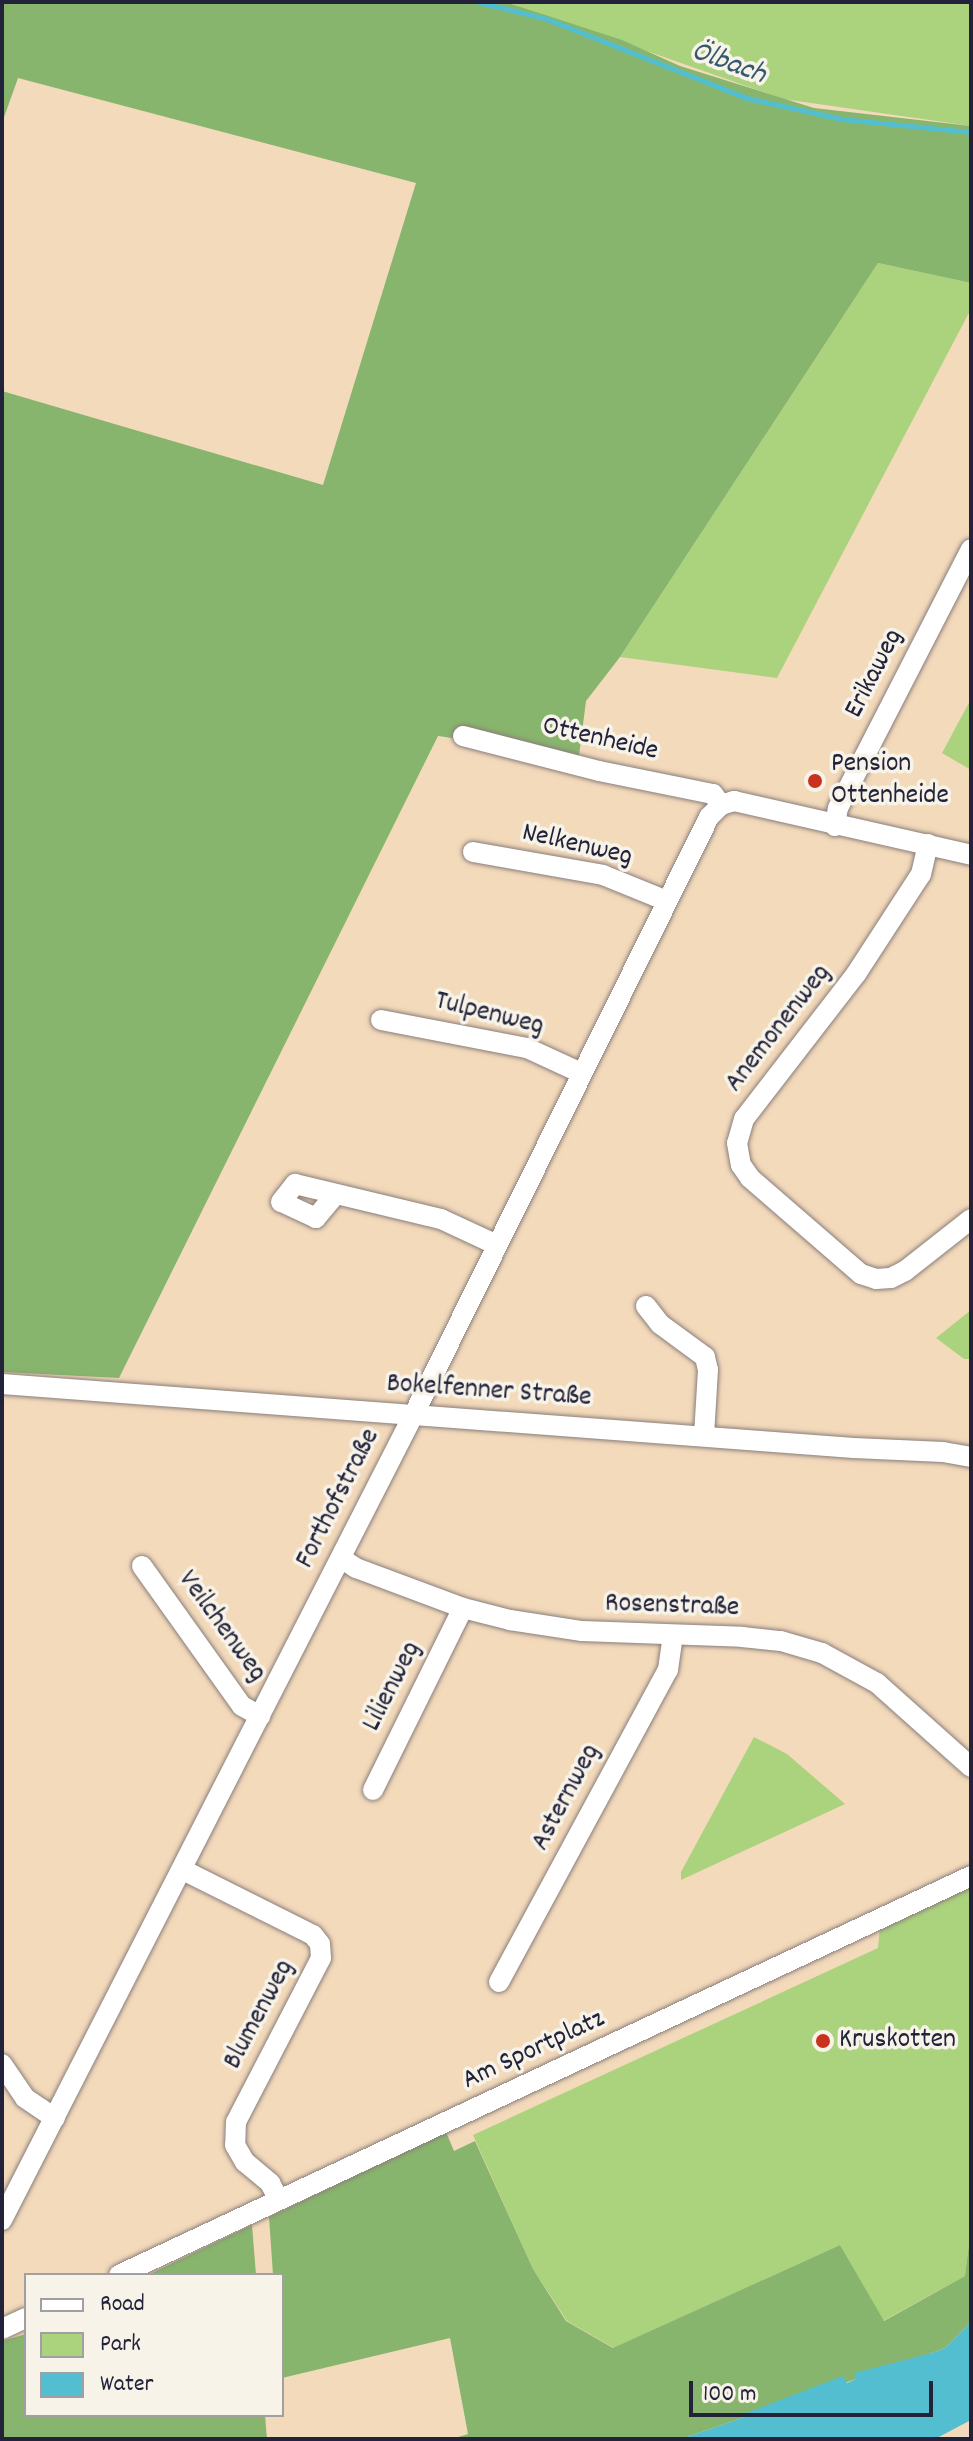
<!DOCTYPE html>
<html>
<head>
<meta charset="utf-8">
<style>
  body { margin:0 }
  #map { position:relative; width:973px; height:2441px; overflow:hidden; background:#f3dabb; font-family:Dekko,sans-serif }
  div>[style] { position:absolute }
  [style*='--x'] { left:calc(var(--x)*1px); top:calc(var(--y)*1px); width:calc(var(--w)*1px); rotate:calc(var(--a)*1deg) }
  .green>* { inset:0; background:#abd37e }
  .forest>* { inset:0; background:#88b56d }
  .water>* { inset:0; background:#53bed0 }
  .stream>* { height:5px; margin:-2.5px; padding:0 2.5px; transform-origin:2.5px; border-radius:2.5px; background:#53bed0 }
  .roads { filter:drop-shadow(0 0 2px #8a7e7b) drop-shadow(0 0 2px #8a7e7b) }
  .minor>* { height:20px; margin:-10px; padding:0 10px; transform-origin:10px; border-radius:10px; background:#fff }
  .dots>* { width:22px; height:22px; translate:-50% -50%; box-sizing:border-box; border:4px solid #f7f3e8; border-radius:50% }
  span { translate:-50% -50%; white-space:nowrap; text-align:center; line-height:1.15; -webkit-text-stroke:7px #f7f3e8; paint-order:stroke }
  .street-label { font-size:28px; color:#22223b }
  .poi-label { font-size:28px; color:#22223b }
  .left { translate:0 -50%; text-align:left }
  .water-label { font-size:30px; color:#33596f; font-style:italic }
  .frame { position:absolute; inset:0; border:4px solid #22223b; pointer-events:none }
  .legend { position:absolute; left:24px; top:2273px; width:260px; height:144px; box-sizing:border-box; background:#f7f3e8; border:2px solid #a29fa3; margin:0; padding:10px 14px; list-style:none; font-size:24px; color:#22223b }
  .legend li { display:flex; align-items:center; gap:16px; height:40px }
  .legend b { width:40px; border:2px solid #a29fa3 }
  .scale { position:absolute; left:689px; top:2381px; width:244px; height:36px; box-sizing:border-box; border:4px solid #22223b; border-top:0; padding-left:10px; font-size:24px; line-height:28px; white-space:nowrap; color:#22223b; -webkit-text-stroke:6px #f7f3e8; paint-order:stroke }
</style>
</head>
<body>
<div id="map">
  <div class="green">
    <i style="clip-path:polygon(507px 2px,971px 2px,971px 126px,783px 99px)"></i>
    <i style="clip-path:polygon(878px 263px,971px 283px,971px 309px,777px 678px,620px 657px)"></i>
    <i style="clip-path:polygon(971px 699px,971px 770px,942px 753px)"></i>
    <i style="clip-path:polygon(971px 1310px,971px 1359px,964px 1359px,936px 1338px)"></i>
    <i style="clip-path:polygon(754px 1737px,787px 1754px,845px 1804px,681px 1880px,681px 1872px)"></i>
    <i style="clip-path:polygon(971px 1887px,971px 2228px,965px 2276px,883px 2321px,840px 2245px,614px 2348px,567px 2321px,533px 2269px,473px 2135px,878px 1948px,880px 1927px)"></i>
  </div>
  <div class="forest">
    <i style="clip-path:polygon(2px 2px,506px 2px,622px 40px,680px 66px,814px 108px,971px 126px,971px 283px,878px 263px,620px 657px,586px 701px,579px 756px,438px 736px,119px 1378px,2px 1372px,2px 391px,323px 485px,416px 183px,18px 78px,2px 123px)"></i>
    <i style="clip-path:polygon(446px 2132px,454px 2151px,475px 2141px,533px 2269px,566px 2321px,613px 2348px,840px 2245px,884px 2321px,965px 2276px,971px 2228px,971px 2322px,945px 2348px,932px 2353px,681px 2439px,452px 2439px,468px 2434px,450px 2338px,282px 2378px,282px 2275px,273px 2275px,269px 2217px)"></i>
    <i style="clip-path:polygon(252px 2225px,256px 2275px,148px 2275px)"></i>
    <i style="clip-path:polygon(26px 2334px,26px 2415px,265px 2415px,267px 2439px,2px 2439px,2px 2341px)"></i>
  </div>
  <div class="water">
    <i style="clip-path:polygon(971px 2322px,971px 2420px,935px 2439px,681px 2439px,745px 2417px,746px 2413px,843px 2376px,847px 2383px,856px 2379px,854px 2373px,932px 2353px,945px 2348px)"></i>
  </div>
  <div class="stream">
    <i style="--x:478;--y:2;--w:71;--a:13.8"></i>
    <i style="--x:547;--y:19;--w:215;--a:21.6"></i>
    <i style="--x:747;--y:98;--w:97;--a:12.5"></i>
    <i style="--x:842;--y:119;--w:130;--a:5.8"></i>
  </div>
  <div class="roads">
    <div class="minor">
      <i style="--x:463;--y:736;--w:140;--a:14.4"></i>
      <i style="--x:599;--y:771;--w:116;--a:11.4"></i>
      <i style="--x:713;--y:794;--w:14;--a:54"></i>
      <i style="--x:835;--y:826;--w:18;--a:-81"></i>
      <i style="--x:838;--y:808;--w:291;--a:-62.8"></i>
      <i style="--x:928;--y:844;--w:31;--a:103"></i>
      <i style="--x:921;--y:874;--w:119;--a:123"></i>
      <i style="--x:856;--y:974;--w:183;--a:127.7"></i>
      <i style="--x:744;--y:1119;--w:25;--a:106"></i>
      <i style="--x:737;--y:1143;--w:22;--a:80"></i>
      <i style="--x:741;--y:1165;--w:16;--a:55"></i>
      <i style="--x:750;--y:1178;--w:147;--a:40.9"></i>
      <i style="--x:861;--y:1274;--w:16;--a:18"></i>
      <i style="--x:876;--y:1279;--w:15;--a:-4"></i>
      <i style="--x:891;--y:1278;--w:16;--a:-27"></i>
      <i style="--x:905;--y:1271;--w:84;--a:-38.2"></i>
      <i style="--x:473;--y:852;--w:132;--a:10"></i>
      <i style="--x:603;--y:875;--w:69;--a:22.1"></i>
      <i style="--x:381;--y:1020;--w:149;--a:10.9"></i>
      <i style="--x:527;--y:1048;--w:60;--a:24.8"></i>
      <i style="--x:335;--y:1195;--w:30;--a:130"></i>
      <i style="--x:316;--y:1218;--w:38;--a:-155"></i>
      <i style="--x:281;--y:1202;--w:23;--a:-52"></i>
      <i style="--x:295;--y:1184;--w:150;--a:13.5"></i>
      <i style="--x:441;--y:1219;--w:62;--a:24.9"></i>
      <i style="--x:646;--y:1306;--w:23;--a:52"></i>
      <i style="--x:660;--y:1324;--w:56;--a:36.3"></i>
      <i style="--x:705;--y:1357;--w:13;--a:77"></i>
      <i style="--x:708;--y:1370;--w:66;--a:93.5"></i>
      <i style="--x:2;--y:1384;--w:854;--a:4.3"></i>
      <i style="--x:854;--y:1448;--w:89;--a:2.6"></i>
      <i style="--x:943;--y:1452;--w:28;--a:10"></i>
      <i style="--x:341;--y:1558;--w:18;--a:34"></i>
      <i style="--x:356;--y:1568;--w:114;--a:20.5"></i>
      <i style="--x:463;--y:1608;--w:49;--a:14.3"></i>
      <i style="--x:510;--y:1620;--w:73;--a:8.7"></i>
      <i style="--x:582;--y:1631;--w:160;--a:2.1"></i>
      <i style="--x:742;--y:1637;--w:39;--a:6"></i>
      <i style="--x:781;--y:1641;--w:43;--a:16.3"></i>
      <i style="--x:822;--y:1653;--w:63;--a:28.6"></i>
      <i style="--x:877;--y:1683;--w:126;--a:41.8"></i>
      <i style="--x:142;--y:1566;--w:172;--a:54.5"></i>
      <i style="--x:242;--y:1706;--w:21;--a:29"></i>
      <i style="--x:373;--y:1790;--w:203;--a:-63.7"></i>
      <i style="--x:183;--y:1870;--w:145;--a:26.6"></i>
      <i style="--x:313;--y:1935;--w:11;--a:52"></i>
      <i style="--x:320;--y:1944;--w:14;--a:86"></i>
      <i style="--x:321;--y:1958;--w:185;--a:117.4"></i>
      <i style="--x:236;--y:2122;--w:23;--a:92"></i>
      <i style="--x:235;--y:2145;--w:20;--a:60"></i>
      <i style="--x:245;--y:2162;--w:33;--a:40"></i>
      <i style="--x:270;--y:2183;--w:19;--a:62"></i>
      <i style="--x:499;--y:1982;--w:355;--a:-61.6"></i>
      <i style="--x:668;--y:1670;--w:34;--a:-82"></i>
      <i style="--x:2;--y:2064;--w:41;--a:55.9"></i>
      <i style="--x:25;--y:2098;--w:36;--a:34"></i>
      <i style="--x:2;--y:2220;--w:905;--a:-62.93"></i>
      <i style="--x:414;--y:1414;--w:666;--a:-63.7"></i>
      <i style="--x:709;--y:817;--w:17;--a:-45"></i>
      <i style="--x:721;--y:805;--w:14;--a:-17"></i>
      <i style="--x:734;--y:801;--w:243;--a:12.8"></i>
      <i style="--x:119;--y:2275;--w:941;--a:-25.09"></i>
      <i style="--x:2;--y:2329;--w:26;--a:-25"></i>
    </div>
  </div>
  <div class="dots">
    <i style="left:815px;top:781px;background:#c8321e"></i>
    <i style="left:823px;top:2041px;background:#c8321e"></i>
  </div>
  <div class="street-label">
    <span style="left:875px;top:674px;rotate:-63deg">Erikaweg</span>
    <span style="left:600px;top:740px;rotate:13deg">Ottenheide</span>
    <span style="left:577px;top:846px;rotate:13deg">Nelkenweg</span>
    <span style="left:489px;top:1015px;rotate:14deg">Tulpenweg</span>
    <span style="left:779px;top:1029px;rotate:-52deg">Anemonenweg</span>
    <span style="left:489px;top:1392px;rotate:4deg">Bokelfenner Straße</span>
    <span style="left:339px;top:1499px;rotate:-63deg">Forthofstraße</span>
    <span style="left:672px;top:1607px;rotate:2deg">Rosenstraße</span>
    <span style="left:221px;top:1627px;rotate:54deg">Veilchenweg</span>
    <span style="left:393px;top:1687px;rotate:-63deg">Lilienweg</span>
    <span style="left:567px;top:1798px;rotate:-62deg">Asternweg</span>
    <span style="left:260px;top:2015px;rotate:-62deg">Blumenweg</span>
    <span style="left:534px;top:2051px;rotate:-25deg">Am Sportplatz</span>
  </div>
  <div class="poi-label">
    <span class="left" style="left:831px;top:781px">Pension<br>Ottenheide</span>
    <span class="left" style="left:839px;top:2041px">Kruskotten</span>
  </div>
  <div class="water-label">
    <span style="left:728px;top:65px;rotate:20deg">Ölbach</span>
  </div>
  <div class="frame"></div>
  <ul class="legend">
  <li><b style="height:10px;background:#fff"></b>Road</li>
  <li><b style="height:22px;background:#abd37e"></b>Park</li>
  <li><b style="height:22px;background:#53bed0"></b>Water</li>
  </ul>
  <div class="scale">100 m</div>
</div>
</body>
</html>
